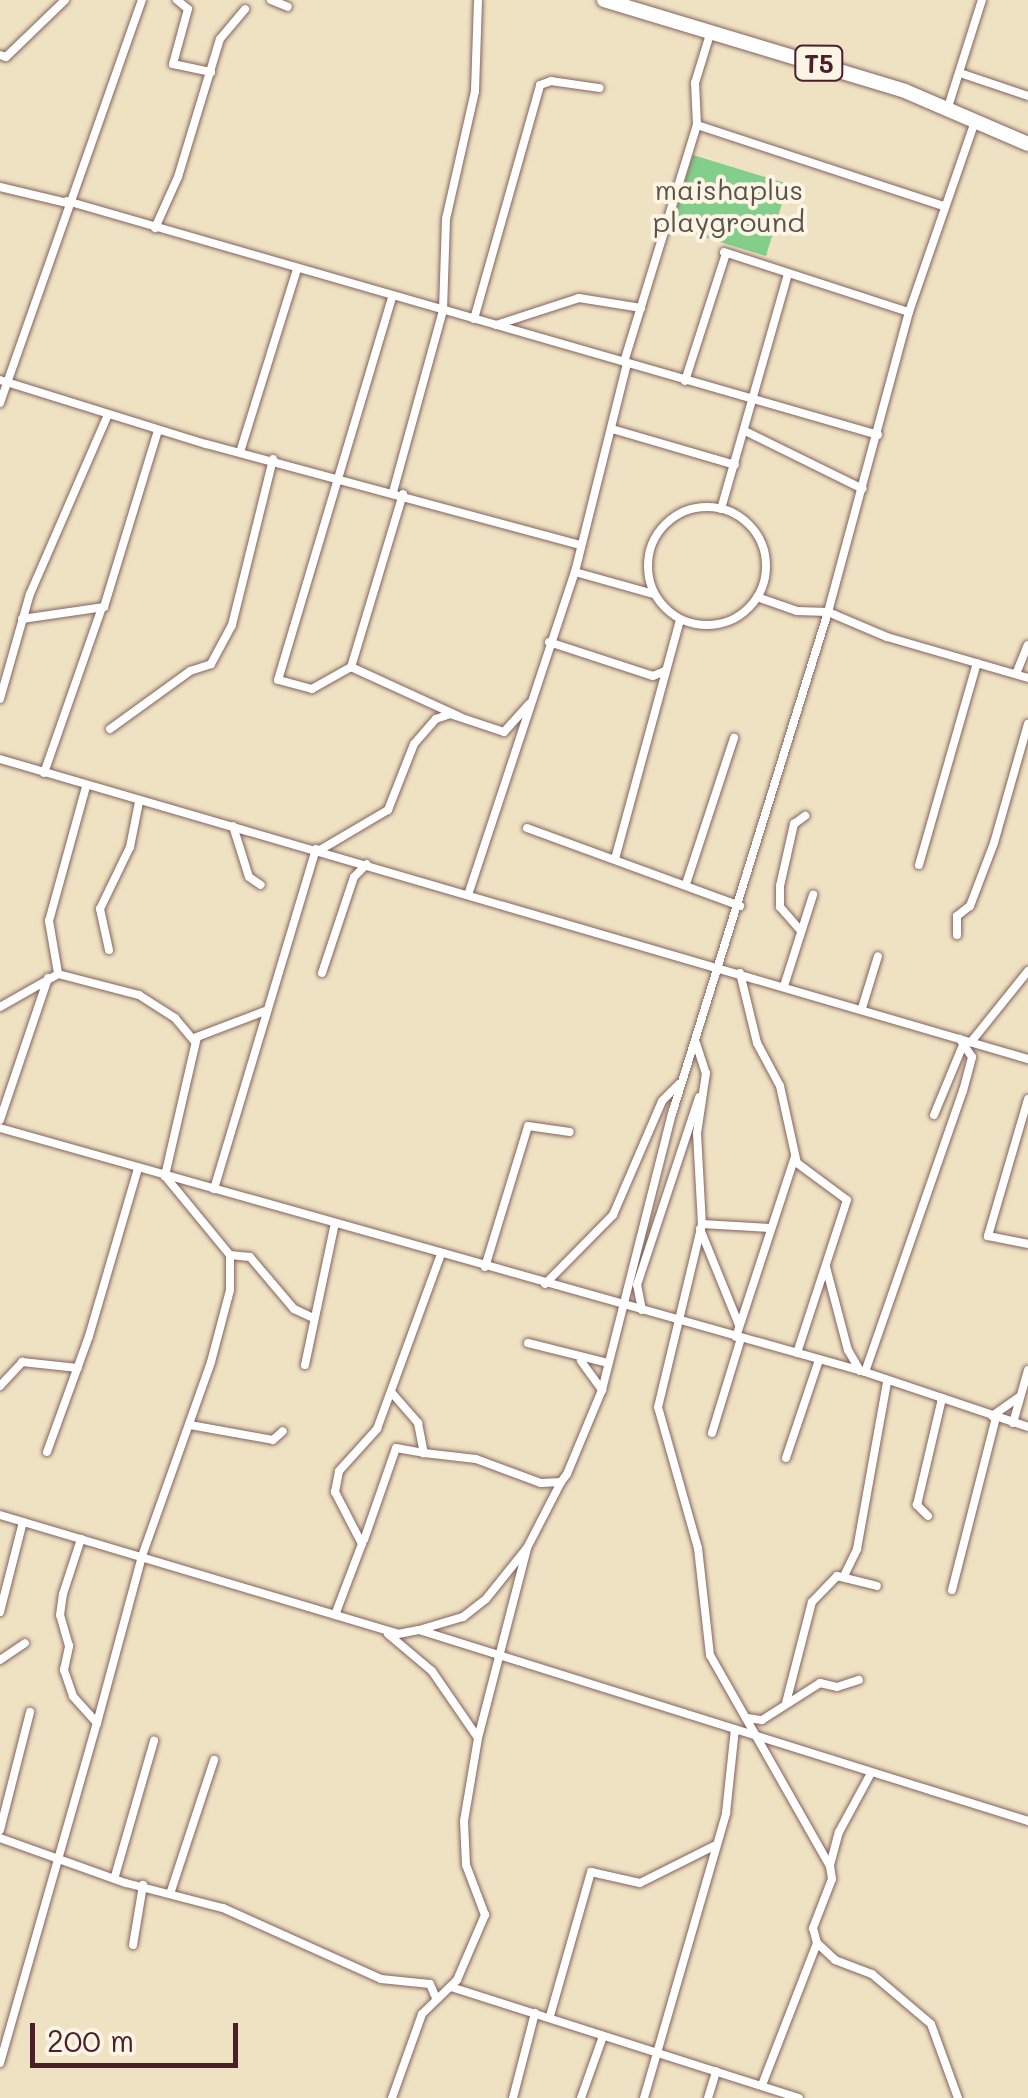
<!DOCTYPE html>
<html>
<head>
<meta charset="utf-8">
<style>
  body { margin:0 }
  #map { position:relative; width:1028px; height:2098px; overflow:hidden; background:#efe2c2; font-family:Mali,sans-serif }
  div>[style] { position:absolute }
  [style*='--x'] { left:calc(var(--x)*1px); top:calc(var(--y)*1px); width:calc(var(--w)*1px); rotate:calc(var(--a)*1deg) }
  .green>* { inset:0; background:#83ce8b }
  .roads { filter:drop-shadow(0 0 2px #846360) drop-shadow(0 0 2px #846360) }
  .street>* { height:8px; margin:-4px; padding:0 4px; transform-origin:4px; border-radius:4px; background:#fff }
  .street>.ring { margin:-4px; padding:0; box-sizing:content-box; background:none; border:8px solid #fff; border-radius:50% }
  .highway>* { height:14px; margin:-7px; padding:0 7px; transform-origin:7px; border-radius:7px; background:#fff }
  span { translate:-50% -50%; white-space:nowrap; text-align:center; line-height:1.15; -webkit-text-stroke:8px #fcf5e5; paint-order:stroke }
  .shield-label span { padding:2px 8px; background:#fcf5e5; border:2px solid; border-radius:8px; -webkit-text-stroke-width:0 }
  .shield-label { font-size:25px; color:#4a1f2b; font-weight:700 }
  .park-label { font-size:28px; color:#5b5448 }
  .scale { position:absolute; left:30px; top:2023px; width:208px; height:45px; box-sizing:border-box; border:5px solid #4a1f2b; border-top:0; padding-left:12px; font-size:30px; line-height:35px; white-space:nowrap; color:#4a1f2b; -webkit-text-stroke:8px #fcf5e5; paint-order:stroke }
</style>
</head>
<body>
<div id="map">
  <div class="green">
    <i style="clip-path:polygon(693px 155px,788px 184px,766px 256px,671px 227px)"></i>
  </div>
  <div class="roads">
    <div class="street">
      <i style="--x:177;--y:0;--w:14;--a:39"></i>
      <i style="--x:188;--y:9;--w:57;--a:105.3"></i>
      <i style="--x:173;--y:64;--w:39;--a:12"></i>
      <i style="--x:271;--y:0;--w:18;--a:22"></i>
      <i style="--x:0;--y:55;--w:6;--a:18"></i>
      <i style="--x:6;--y:57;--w:82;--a:-44"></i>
      <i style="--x:960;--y:73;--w:72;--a:18.7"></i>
      <i style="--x:948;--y:107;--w:112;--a:-72.4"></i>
      <i style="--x:697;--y:125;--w:259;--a:18.2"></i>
      <i style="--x:0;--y:187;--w:69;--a:13.4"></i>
      <i style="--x:67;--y:201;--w:844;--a:16.09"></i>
      <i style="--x:155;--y:228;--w:56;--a:-65.7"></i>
      <i style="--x:178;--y:177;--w:144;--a:-73.1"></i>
      <i style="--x:220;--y:39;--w:39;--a:-50"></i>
      <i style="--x:724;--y:252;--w:194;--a:18"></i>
      <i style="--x:474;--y:319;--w:243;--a:-74.2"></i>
      <i style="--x:540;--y:85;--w:12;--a:-20"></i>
      <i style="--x:551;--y:81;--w:49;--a:8.3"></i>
      <i style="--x:496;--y:325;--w:87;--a:-18"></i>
      <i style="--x:579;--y:298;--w:63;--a:9.2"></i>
      <i style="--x:624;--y:362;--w:248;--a:-72.9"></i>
      <i style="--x:697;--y:125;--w:42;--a:-92.7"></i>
      <i style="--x:695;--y:83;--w:54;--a:-72.9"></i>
      <i style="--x:0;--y:380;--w:216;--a:17.3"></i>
      <i style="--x:206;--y:444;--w:388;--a:15.1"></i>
      <i style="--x:685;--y:381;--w:134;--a:-72.2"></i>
      <i style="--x:0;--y:403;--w:427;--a:-70.6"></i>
      <i style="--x:612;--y:429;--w:128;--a:16.3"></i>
      <i style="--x:745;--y:431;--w:131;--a:26.2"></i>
      <i style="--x:241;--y:449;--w:189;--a:-72.7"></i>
      <i style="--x:393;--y:492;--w:189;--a:-74.6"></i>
      <i style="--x:443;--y:310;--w:91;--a:-88.1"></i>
      <i style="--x:446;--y:219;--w:131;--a:-77.2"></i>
      <i style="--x:475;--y:91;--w:91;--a:-88.1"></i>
      <i style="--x:403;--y:494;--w:181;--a:106.7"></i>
      <i style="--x:351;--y:667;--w:120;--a:24.6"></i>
      <i class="ring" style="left:648px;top:507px;width:110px;height:110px"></i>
      <i style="--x:721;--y:509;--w:244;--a:-74.1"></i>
      <i style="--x:575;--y:572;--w:82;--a:15.6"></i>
      <i style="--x:757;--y:597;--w:42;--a:19.3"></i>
      <i style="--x:797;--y:611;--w:31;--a:2"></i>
      <i style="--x:828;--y:612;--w:64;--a:23"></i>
      <i style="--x:887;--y:637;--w:147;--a:16.2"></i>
      <i style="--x:22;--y:619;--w:83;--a:-8.3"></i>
      <i style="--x:104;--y:607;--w:185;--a:-73"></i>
      <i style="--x:549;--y:642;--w:109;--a:18.1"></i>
      <i style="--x:653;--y:676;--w:13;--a:-23"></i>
      <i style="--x:351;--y:667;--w:45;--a:150.6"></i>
      <i style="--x:312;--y:689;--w:35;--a:-165"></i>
      <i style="--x:278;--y:680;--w:399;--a:-73.4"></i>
      <i style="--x:1016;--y:674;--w:31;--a:-68"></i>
      <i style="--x:0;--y:699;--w:109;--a:-74.1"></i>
      <i style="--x:30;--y:594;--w:195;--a:-66.5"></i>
      <i style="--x:110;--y:729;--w:99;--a:-35.9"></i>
      <i style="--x:190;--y:671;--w:22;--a:-18"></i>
      <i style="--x:211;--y:664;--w:44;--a:-61.7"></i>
      <i style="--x:232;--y:625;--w:171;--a:-76.1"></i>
      <i style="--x:0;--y:759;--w:1071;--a:16.27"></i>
      <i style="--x:44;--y:773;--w:173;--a:-70.7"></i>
      <i style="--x:233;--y:826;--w:53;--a:72.6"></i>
      <i style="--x:249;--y:877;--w:14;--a:34"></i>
      <i style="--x:527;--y:828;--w:227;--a:20.1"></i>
      <i style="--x:320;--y:850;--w:79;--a:-30.5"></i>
      <i style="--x:388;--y:810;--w:71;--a:-68.5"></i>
      <i style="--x:414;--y:744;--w:33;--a:-49"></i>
      <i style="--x:436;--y:719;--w:15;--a:-20"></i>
      <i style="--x:450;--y:714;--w:57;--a:18.4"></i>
      <i style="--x:504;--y:732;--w:38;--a:-48"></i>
      <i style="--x:615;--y:859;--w:248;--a:-74.8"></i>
      <i style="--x:919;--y:865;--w:210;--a:-74"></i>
      <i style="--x:686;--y:884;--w:154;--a:-71.8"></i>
      <i style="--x:468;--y:895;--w:340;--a:-71.7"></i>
      <i style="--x:575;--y:572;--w:215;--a:-76"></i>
      <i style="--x:801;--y:931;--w:32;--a:-131"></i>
      <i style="--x:780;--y:907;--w:21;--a:-90"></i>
      <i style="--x:780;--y:886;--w:64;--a:-77.3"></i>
      <i style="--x:794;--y:824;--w:14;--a:-36"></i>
      <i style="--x:957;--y:935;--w:19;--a:-90"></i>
      <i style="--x:957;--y:916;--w:16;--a:-38"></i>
      <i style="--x:970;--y:906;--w:67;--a:-69.1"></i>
      <i style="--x:994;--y:843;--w:124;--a:-74.1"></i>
      <i style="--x:109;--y:950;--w:42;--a:-102.4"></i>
      <i style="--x:100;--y:909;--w:69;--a:-64.2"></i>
      <i style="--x:130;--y:847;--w:46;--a:-78.7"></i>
      <i style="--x:58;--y:973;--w:53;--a:-99.8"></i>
      <i style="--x:49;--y:921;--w:139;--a:-74.6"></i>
      <i style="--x:322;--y:973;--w:101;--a:-71.6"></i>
      <i style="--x:354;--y:877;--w:18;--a:-45"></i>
      <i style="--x:740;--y:973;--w:72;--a:76.3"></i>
      <i style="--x:757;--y:1043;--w:49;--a:61.9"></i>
      <i style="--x:780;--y:1086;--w:79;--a:77.6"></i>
      <i style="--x:797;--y:1163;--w:62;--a:36.5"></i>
      <i style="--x:847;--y:1200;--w:161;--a:108.1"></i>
      <i style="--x:784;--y:986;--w:96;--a:-72.3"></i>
      <i style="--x:0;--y:1007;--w:67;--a:-29.6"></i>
      <i style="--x:58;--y:974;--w:84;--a:14.5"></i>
      <i style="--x:139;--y:995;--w:43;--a:32.6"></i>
      <i style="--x:175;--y:1018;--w:31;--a:50"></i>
      <i style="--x:862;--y:1008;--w:54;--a:-72.9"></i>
      <i style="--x:265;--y:1011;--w:73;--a:159.1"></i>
      <i style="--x:197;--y:1037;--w:143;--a:103"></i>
      <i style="--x:165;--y:1176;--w:102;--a:50.6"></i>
      <i style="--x:230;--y:1255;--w:20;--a:6"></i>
      <i style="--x:250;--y:1257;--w:68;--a:49.8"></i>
      <i style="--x:294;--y:1309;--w:21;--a:25"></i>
      <i style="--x:971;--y:1042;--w:91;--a:-51.2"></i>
      <i style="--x:696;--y:1043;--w:32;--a:72"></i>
      <i style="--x:706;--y:1073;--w:61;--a:98.5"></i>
      <i style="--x:697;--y:1133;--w:91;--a:86.9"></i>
      <i style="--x:702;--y:1224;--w:68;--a:3.4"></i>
      <i style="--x:1028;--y:1099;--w:143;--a:106.3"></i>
      <i style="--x:988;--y:1236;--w:41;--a:11.3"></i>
      <i style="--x:934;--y:1115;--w:76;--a:-67.5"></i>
      <i style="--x:0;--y:1120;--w:150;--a:-71.3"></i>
      <i style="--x:0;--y:1128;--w:899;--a:15.75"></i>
      <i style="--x:865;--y:1372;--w:172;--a:18.6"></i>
      <i style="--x:214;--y:1189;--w:355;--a:-73.3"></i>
      <i style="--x:702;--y:1224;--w:188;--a:103.5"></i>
      <i style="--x:658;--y:1407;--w:147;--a:74.2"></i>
      <i style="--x:698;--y:1548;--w:108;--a:83.6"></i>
      <i style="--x:710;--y:1655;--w:243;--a:60.4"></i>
      <i style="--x:830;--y:1866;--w:13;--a:81"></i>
      <i style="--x:832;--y:1879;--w:53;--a:111.2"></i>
      <i style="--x:813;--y:1928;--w:16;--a:75"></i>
      <i style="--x:817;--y:1943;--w:25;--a:43"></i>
      <i style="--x:835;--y:1960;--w:40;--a:21"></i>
      <i style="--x:872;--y:1974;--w:77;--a:40.3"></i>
      <i style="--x:931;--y:2024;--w:79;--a:70"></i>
      <i style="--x:700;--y:1229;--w:104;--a:67.9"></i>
      <i style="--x:485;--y:1267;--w:147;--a:-73"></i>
      <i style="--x:528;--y:1126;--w:42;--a:8.1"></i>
      <i style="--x:826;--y:1267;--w:86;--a:75.2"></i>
      <i style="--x:848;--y:1350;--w:24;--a:60"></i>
      <i style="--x:545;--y:1284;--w:97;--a:-45.4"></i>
      <i style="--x:613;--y:1215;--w:124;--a:-66.7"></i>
      <i style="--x:662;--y:1101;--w:24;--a:-45"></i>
      <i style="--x:642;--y:1310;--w:25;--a:-101"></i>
      <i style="--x:637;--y:1285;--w:198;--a:-71.7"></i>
      <i style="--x:736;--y:1337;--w:190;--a:-71.9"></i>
      <i style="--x:528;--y:1343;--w:82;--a:14"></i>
      <i style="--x:581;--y:1361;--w:36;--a:54"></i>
      <i style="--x:305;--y:1365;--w:145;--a:-78.1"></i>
      <i style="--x:865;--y:1372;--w:298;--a:-70.8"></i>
      <i style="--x:963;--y:1091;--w:35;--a:-75"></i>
      <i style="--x:972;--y:1057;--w:22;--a:-124"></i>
      <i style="--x:0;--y:1386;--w:33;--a:-47"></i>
      <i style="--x:22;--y:1362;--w:56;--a:6.1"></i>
      <i style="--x:392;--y:1393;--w:40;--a:49"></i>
      <i style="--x:418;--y:1423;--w:31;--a:79"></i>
      <i style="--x:424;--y:1453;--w:52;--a:6.6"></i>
      <i style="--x:476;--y:1459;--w:69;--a:20.3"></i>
      <i style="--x:541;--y:1483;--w:20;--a:-3"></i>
      <i style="--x:561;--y:1482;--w:10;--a:-53"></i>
      <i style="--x:567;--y:1474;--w:91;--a:-67.4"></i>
      <i style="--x:602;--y:1390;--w:285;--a:-75.8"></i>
      <i style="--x:672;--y:1114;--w:526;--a:-72.74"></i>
      <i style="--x:828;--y:612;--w:311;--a:-74.9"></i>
      <i style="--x:909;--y:312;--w:202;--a:-70.9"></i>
      <i style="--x:992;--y:1416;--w:33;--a:-35"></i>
      <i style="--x:1013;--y:1423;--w:55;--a:-74.2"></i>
      <i style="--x:190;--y:1425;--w:84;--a:10.2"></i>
      <i style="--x:273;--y:1440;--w:13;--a:-42"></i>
      <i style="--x:712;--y:1433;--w:99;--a:-73"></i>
      <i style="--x:47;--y:1452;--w:123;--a:-70.1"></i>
      <i style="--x:89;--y:1336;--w:175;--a:-73.7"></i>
      <i style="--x:786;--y:1458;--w:103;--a:-71.4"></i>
      <i style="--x:0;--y:1515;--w:415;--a:16.6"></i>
      <i style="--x:398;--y:1634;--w:21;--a:-11"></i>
      <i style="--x:419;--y:1630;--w:638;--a:17.41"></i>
      <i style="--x:928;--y:1516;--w:16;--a:-135"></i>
      <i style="--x:917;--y:1505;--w:110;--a:-76.8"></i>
      <i style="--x:364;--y:1540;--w:97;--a:-70.8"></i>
      <i style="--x:396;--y:1448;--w:28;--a:10"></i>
      <i style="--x:844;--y:1576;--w:30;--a:-64"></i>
      <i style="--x:857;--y:1549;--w:170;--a:-79.8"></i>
      <i style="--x:952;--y:1590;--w:179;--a:-75.7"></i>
      <i style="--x:0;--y:1612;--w:93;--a:-75.7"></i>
      <i style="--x:335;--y:1615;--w:76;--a:-69.2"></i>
      <i style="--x:362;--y:1544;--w:59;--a:-117.4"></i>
      <i style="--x:335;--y:1492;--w:21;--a:-79"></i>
      <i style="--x:339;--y:1471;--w:57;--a:-47.9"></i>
      <i style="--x:377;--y:1429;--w:183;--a:-69.9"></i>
      <i style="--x:419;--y:1630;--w:46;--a:-16.5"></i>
      <i style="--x:463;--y:1617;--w:29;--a:-38"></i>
      <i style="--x:486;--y:1599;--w:65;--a:-51.2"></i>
      <i style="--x:527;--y:1548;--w:74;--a:-62.7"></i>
      <i style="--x:388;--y:1634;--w:57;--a:40.1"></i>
      <i style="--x:432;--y:1671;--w:81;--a:55.5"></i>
      <i style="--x:0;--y:1660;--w:30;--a:-34"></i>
      <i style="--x:786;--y:1703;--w:104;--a:-75.6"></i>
      <i style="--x:812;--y:1602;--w:36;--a:-46"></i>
      <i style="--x:837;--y:1576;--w:41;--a:14"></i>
      <i style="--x:747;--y:1718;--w:15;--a:8"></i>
      <i style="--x:762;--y:1720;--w:69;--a:-32.5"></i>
      <i style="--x:820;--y:1683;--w:17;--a:13"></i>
      <i style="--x:837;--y:1687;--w:23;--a:-18"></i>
      <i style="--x:97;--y:1723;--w:173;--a:-74.9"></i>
      <i style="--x:142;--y:1556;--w:206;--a:-70.4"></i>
      <i style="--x:211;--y:1362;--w:74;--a:-75.2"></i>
      <i style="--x:230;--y:1290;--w:35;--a:-90"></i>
      <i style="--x:0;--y:1830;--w:122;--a:-75.7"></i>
      <i style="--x:0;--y:1838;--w:134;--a:19.7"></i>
      <i style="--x:126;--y:1883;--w:100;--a:14.5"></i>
      <i style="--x:223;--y:1908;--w:173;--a:24.2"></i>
      <i style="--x:381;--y:1979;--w:49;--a:5.8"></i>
      <i style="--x:430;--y:1984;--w:15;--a:67"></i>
      <i style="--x:830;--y:1865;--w:34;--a:-75"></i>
      <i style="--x:839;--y:1832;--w:65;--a:-61.5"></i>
      <i style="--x:115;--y:1876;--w:141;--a:-73.9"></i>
      <i style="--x:171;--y:1891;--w:138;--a:-71.8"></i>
      <i style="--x:133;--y:1945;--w:61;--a:-80.5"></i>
      <i style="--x:451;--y:1987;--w:365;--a:17.7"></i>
      <i style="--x:550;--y:2016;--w:150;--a:-74.1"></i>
      <i style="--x:591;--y:1872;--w:50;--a:12.7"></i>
      <i style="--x:640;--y:1883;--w:83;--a:-26.6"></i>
      <i style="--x:0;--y:2063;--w:354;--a:-74.1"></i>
      <i style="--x:97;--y:1723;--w:36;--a:-132"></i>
      <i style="--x:73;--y:1696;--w:28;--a:-109"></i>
      <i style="--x:64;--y:1670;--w:25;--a:-78"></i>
      <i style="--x:69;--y:1646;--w:32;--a:-106"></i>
      <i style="--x:60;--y:1615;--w:21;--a:-82"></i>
      <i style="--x:63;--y:1594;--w:58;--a:-71.9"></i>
      <i style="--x:762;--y:2085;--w:152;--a:-68.8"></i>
      <i style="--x:392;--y:2098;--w:89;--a:-70.3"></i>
      <i style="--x:422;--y:2014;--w:49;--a:-44.2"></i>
      <i style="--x:457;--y:1980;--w:71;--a:-66.7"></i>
      <i style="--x:485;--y:1915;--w:53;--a:-110.8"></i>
      <i style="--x:466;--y:1865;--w:44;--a:-92.6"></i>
      <i style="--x:464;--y:1821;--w:84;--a:-80.4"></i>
      <i style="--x:478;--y:1738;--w:196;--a:-75.5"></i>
      <i style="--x:513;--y:2098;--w:88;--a:-75.5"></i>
      <i style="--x:581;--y:2098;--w:63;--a:-70.4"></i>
      <i style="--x:644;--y:2098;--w:297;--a:-73.9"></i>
      <i style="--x:726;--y:1813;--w:84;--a:-83.9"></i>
      <i style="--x:708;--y:2098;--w:28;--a:-73"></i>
    </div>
    <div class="highway">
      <i style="--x:604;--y:0;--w:314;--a:16.8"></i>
      <i style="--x:905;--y:91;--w:134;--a:23.3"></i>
    </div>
  </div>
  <div class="shield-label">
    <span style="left:819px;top:63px">T5</span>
  </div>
  <div class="park-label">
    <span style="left:729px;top:205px">maishaplus<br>playground</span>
  </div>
  <div class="scale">200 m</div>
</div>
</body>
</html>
